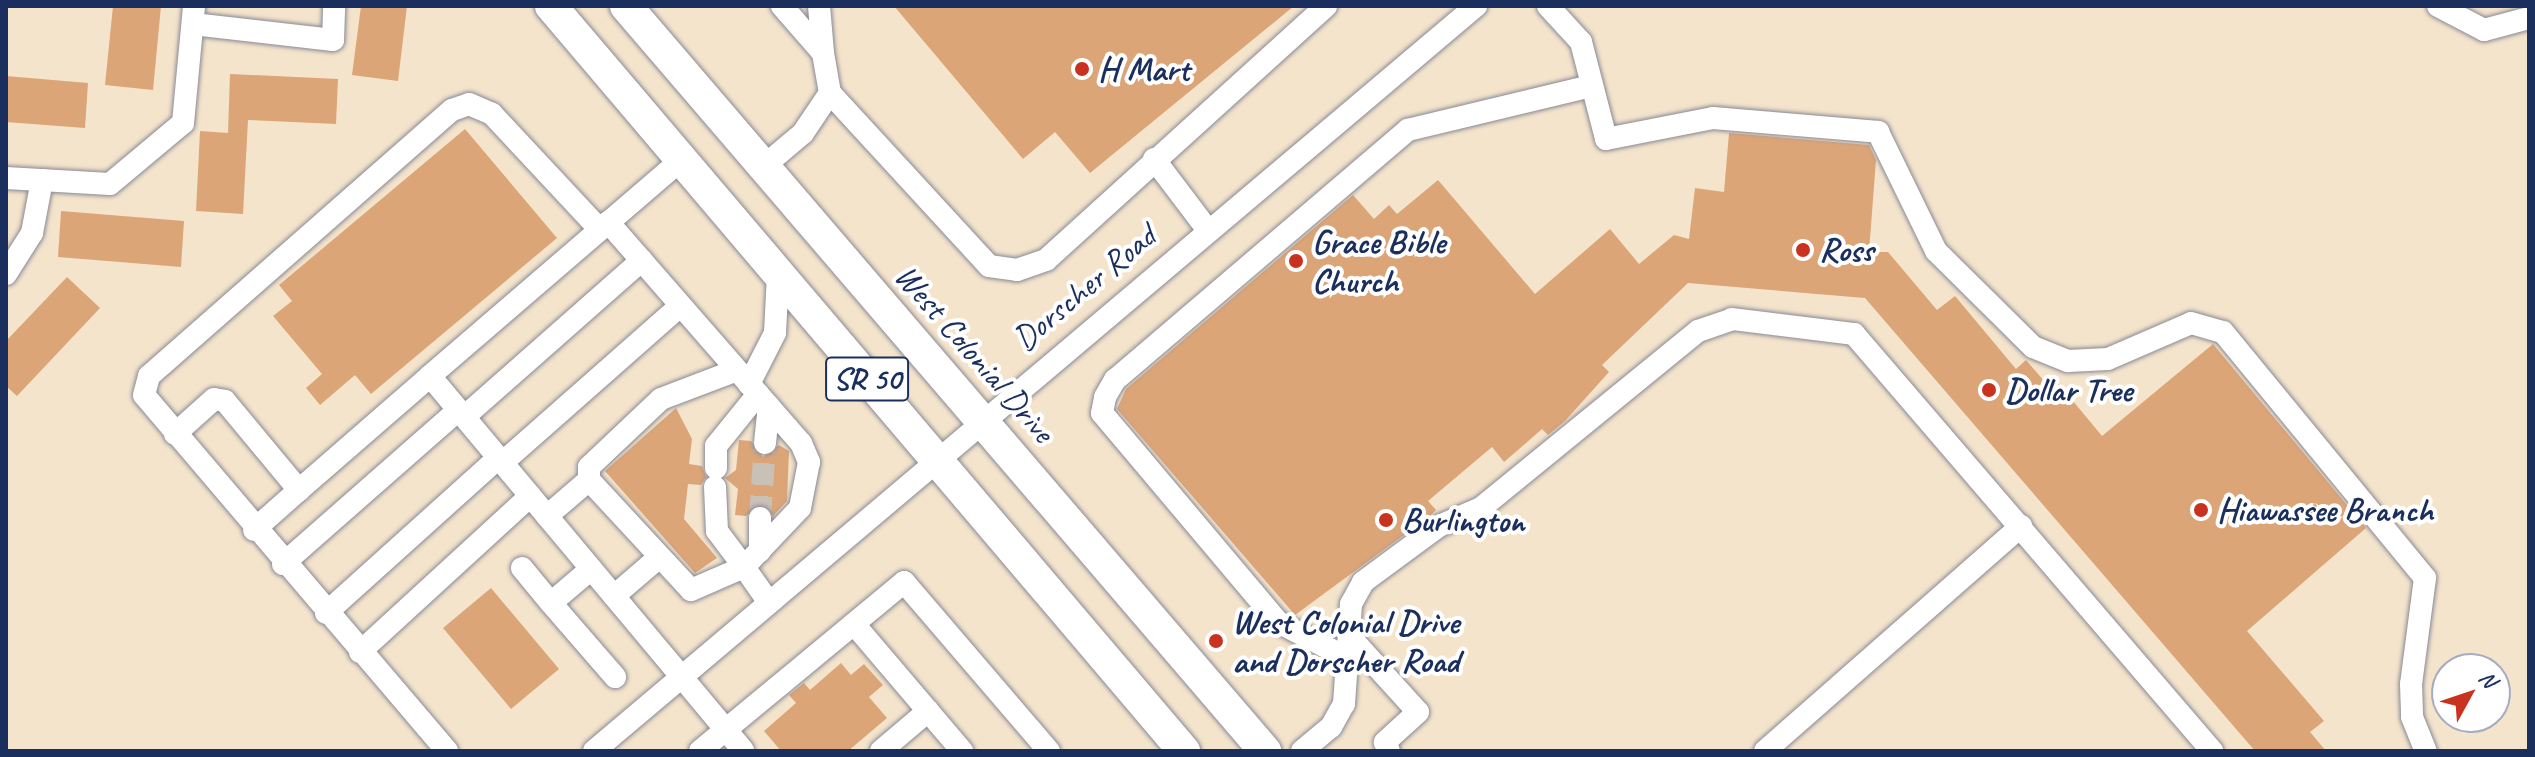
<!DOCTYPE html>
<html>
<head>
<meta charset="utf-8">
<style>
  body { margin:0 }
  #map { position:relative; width:2535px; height:757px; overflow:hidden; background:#f5e4cc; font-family:Caveat,sans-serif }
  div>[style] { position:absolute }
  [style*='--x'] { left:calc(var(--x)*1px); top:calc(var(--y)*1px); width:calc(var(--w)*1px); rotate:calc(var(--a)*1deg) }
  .building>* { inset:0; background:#dca578 }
  .minor-tunnel>* { height:22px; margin-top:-11px; transform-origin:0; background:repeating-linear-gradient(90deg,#c9c0b6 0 22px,transparent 0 33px) }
  .roads { filter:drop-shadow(0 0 2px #888a95) drop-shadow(0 0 2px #888a95) }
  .minor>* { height:22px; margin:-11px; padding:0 11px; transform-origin:11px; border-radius:11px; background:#fff }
  .highway>* { height:32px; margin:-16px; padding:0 16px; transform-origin:16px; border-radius:16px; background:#fff }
  .dots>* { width:22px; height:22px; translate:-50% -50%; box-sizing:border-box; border:4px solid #fff; border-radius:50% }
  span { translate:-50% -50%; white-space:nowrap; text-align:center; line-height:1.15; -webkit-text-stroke:8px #fff; paint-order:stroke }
  .shield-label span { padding:2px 6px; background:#fff; border:2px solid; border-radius:6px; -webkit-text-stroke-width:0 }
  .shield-label { font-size:32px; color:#1b2f5e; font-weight:700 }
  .poi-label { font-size:34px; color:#1b2f5e; font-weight:700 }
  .left { translate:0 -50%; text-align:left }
  .street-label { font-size:34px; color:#1b2f5e }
  .frame { position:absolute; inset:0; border:8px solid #1b2f5e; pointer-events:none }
  .north { position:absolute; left:2431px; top:653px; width:80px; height:80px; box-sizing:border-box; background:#fff; border:2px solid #a4acbf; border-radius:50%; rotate:50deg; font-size:22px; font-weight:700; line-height:32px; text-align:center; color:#1b2f5e }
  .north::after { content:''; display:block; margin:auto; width:28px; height:36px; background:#c8321e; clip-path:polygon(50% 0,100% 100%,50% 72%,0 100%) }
</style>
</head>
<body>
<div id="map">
  <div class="building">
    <i style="clip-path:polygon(113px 6px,161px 6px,153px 90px,105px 85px)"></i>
    <i style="clip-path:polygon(361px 6px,407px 6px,398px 81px,352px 75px)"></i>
    <i style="clip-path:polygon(894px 6px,1294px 6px,1090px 173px,1055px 132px,1023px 159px)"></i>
    <i style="clip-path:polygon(230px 74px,338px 79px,336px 124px,248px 120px,243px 214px,196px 211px,200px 131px,228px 133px)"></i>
    <i style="clip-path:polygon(6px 76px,88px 83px,85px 128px,6px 122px)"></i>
    <i style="clip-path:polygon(465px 129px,557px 238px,371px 394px,355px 375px,320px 405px,306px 388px,322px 374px,273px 316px,292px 301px,279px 285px)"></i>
    <i style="clip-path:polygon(1729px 133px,1869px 145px,1876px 160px,1869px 252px,1888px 252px,1937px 310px,1955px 296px,2016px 369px,2026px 360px,2045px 382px,2053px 377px,2102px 436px,2213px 344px,2366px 528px,2247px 631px,2324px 721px,2310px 732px,2326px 751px,2255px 751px,1865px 298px,1688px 283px,1602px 365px,1609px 372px,1565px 421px,1548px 435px,1542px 429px,1504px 462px,1492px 447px,1428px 501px,1436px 510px,1431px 515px,1295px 615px,1117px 409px,1126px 389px,1353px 195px,1374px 219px,1389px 205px,1397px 214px,1438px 180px,1535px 294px,1610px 229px,1639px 264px,1674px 235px,1689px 239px,1695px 188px,1724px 192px)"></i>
    <i style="clip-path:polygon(61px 211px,184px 221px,181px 267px,58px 257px)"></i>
    <i style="clip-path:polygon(67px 277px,100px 308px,17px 396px,6px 386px,6px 341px)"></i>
    <i style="clip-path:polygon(676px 408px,692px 439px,689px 464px,702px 466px,706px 477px,701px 485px,688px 484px,684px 519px,717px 558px,695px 573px,605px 471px)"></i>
    <i style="clip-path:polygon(739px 440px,751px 441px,763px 457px,779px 445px,789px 451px,787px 501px,773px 516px,761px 504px,746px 516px,735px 515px,738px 489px,725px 478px,736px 470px)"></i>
    <i style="clip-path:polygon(491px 588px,559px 669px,511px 709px,443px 628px)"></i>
    <i style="clip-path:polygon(841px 663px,851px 675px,864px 664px,883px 685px,869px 697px,887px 718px,848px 751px,781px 751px,764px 731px,796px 703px,789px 695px,804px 683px,810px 690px)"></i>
  </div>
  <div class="minor-tunnel">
    <i style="--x:760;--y:518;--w:75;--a:-86.2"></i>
  </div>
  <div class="roads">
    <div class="minor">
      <i style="--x:782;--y:6;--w:62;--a:48.9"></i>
      <i style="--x:823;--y:53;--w:41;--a:80.1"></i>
      <i style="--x:830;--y:93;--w:235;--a:47.4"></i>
      <i style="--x:989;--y:266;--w:28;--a:8"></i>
      <i style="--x:1017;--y:270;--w:31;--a:-19"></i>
      <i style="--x:1046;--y:260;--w:378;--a:-42.2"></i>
      <i style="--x:819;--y:6;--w:47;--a:85.1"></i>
      <i style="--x:1548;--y:6;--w:49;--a:47.5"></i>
      <i style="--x:1581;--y:42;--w:100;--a:75.5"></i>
      <i style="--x:1606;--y:139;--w:109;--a:-11.1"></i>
      <i style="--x:1713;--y:118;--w:166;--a:4.8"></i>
      <i style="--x:1878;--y:132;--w:132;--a:64"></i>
      <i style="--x:1936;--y:251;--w:136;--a:44.7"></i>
      <i style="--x:2033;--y:347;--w:38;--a:22"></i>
      <i style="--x:2068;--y:361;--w:40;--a:-2.9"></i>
      <i style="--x:2108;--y:359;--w:90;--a:-23.4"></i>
      <i style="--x:2191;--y:323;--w:33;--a:16"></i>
      <i style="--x:2223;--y:332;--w:318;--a:50.6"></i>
      <i style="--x:2425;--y:578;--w:107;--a:97.5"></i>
      <i style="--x:2411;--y:684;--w:33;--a:88"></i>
      <i style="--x:2412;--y:717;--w:37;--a:68"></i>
      <i style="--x:2438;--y:6;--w:52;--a:27.6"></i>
      <i style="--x:2484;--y:30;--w:47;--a:-14.9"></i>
      <i style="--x:193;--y:24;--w:141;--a:6.5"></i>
      <i style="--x:333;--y:40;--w:34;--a:-88"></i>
      <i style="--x:1154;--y:159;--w:88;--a:52.9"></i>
      <i style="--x:681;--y:160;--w:331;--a:139.3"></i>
      <i style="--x:430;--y:376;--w:488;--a:50.1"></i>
      <i style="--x:764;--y:166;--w:51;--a:-40.2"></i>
      <i style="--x:803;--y:133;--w:48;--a:-56"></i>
      <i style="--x:6;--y:178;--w:104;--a:3.3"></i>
      <i style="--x:110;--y:184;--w:95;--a:-39.9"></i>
      <i style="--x:183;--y:123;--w:118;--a:-84.6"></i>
      <i style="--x:608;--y:222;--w:293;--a:48.9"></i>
      <i style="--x:801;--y:443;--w:21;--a:67"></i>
      <i style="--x:809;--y:462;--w:47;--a:101.1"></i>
      <i style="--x:800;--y:508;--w:81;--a:133.5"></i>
      <i style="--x:744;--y:567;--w:42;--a:54.8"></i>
      <i style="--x:6;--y:274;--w:49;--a:-57.6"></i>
      <i style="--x:32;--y:233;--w:54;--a:-79.3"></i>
      <i style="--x:749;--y:384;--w:57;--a:-63"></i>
      <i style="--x:775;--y:333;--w:59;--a:-87.1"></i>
      <i style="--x:464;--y:417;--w:237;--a:-41.4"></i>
      <i style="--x:175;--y:434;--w:52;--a:-41.9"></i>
      <i style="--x:214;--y:399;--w:11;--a:10"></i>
      <i style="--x:225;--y:401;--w:116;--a:50.3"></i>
      <i style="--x:299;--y:490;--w:60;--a:138.4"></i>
      <i style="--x:765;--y:443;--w:37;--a:-84"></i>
      <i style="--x:502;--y:463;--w:237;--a:-41.4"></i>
      <i style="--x:716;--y:468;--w:22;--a:-90"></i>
      <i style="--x:716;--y:446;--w:67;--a:-51.1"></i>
      <i style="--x:715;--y:487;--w:44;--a:87.4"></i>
      <i style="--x:717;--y:531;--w:45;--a:53.1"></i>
      <i style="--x:744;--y:567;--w:58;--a:156.5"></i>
      <i style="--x:691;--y:590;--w:150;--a:-132.8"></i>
      <i style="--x:589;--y:480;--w:13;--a:-90"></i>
      <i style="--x:589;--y:467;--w:99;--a:-43.4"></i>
      <i style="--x:661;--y:399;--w:81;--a:-20.9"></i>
      <i style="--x:299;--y:490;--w:174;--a:-41"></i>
      <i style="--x:547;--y:516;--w:55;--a:-40.6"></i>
      <i style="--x:760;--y:551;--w:33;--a:-90"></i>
      <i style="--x:283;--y:564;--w:233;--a:-41.3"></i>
      <i style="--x:522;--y:568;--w:45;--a:50.4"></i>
      <i style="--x:591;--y:569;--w:52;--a:139.6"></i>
      <i style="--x:551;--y:603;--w:98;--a:49.1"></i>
      <i style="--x:614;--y:596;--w:55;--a:-40.6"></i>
      <i style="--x:326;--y:613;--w:232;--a:-42"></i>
      <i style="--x:854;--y:624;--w:167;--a:49.6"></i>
      <i style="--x:1350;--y:637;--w:101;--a:47.8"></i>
      <i style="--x:1418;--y:712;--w:45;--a:137.7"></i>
      <i style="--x:1385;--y:742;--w:10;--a:66"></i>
      <i style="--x:360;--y:652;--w:231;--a:-42.5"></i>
      <i style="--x:1349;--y:659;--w:80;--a:-152.5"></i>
      <i style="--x:1278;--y:622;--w:273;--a:-130.1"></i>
      <i style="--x:1102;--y:413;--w:16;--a:-79"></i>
      <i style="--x:1105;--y:397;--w:20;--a:-60"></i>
      <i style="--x:1115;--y:380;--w:385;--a:-40.5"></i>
      <i style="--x:1408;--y:130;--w:188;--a:-13.5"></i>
      <i style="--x:447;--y:751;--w:467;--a:-130.4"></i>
      <i style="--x:144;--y:395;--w:20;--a:-75"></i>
      <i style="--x:149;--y:376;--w:403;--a:-41.3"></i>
      <i style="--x:452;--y:110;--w:18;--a:-19"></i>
      <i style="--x:469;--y:104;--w:25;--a:23"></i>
      <i style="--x:492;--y:114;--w:158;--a:47"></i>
      <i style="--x:594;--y:751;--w:1155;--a:-40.19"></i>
      <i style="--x:700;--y:751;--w:265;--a:-39.6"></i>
      <i style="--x:904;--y:582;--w:223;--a:49.4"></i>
      <i style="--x:881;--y:751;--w:62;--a:-40.4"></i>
      <i style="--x:1302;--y:751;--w:38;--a:-40"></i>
      <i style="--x:1331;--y:727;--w:26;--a:-61"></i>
      <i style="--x:1344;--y:704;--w:100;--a:-86"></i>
      <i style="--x:1351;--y:604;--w:25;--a:-61"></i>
      <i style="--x:1363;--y:582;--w:94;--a:-36.4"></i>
      <i style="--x:1439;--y:526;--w:46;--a:-23.2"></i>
      <i style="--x:1481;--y:508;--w:280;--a:-39.2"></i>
      <i style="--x:1698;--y:331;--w:36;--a:-19"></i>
      <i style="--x:1732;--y:319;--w:123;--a:7"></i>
      <i style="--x:1854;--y:334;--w:550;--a:49.35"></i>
      <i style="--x:1765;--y:751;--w:341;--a:-41.3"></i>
    </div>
    <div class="highway">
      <i style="--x:551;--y:6;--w:978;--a:49.65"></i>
      <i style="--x:626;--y:6;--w:982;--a:49.38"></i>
    </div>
  </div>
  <div class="dots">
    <i style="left:1082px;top:69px;background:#c8321e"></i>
    <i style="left:1803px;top:250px;background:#c8321e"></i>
    <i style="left:1296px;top:261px;background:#c8321e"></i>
    <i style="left:1989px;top:390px;background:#c8321e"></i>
    <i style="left:2201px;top:510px;background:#c8321e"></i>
    <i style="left:1386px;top:520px;background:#c8321e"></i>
    <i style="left:1216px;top:641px;background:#c8321e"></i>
  </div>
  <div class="shield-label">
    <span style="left:867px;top:379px">SR 50</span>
  </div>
  <div class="poi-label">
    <span class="left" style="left:1098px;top:69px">H Mart</span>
    <span class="left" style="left:1312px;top:261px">Grace Bible<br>Church</span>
    <span class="left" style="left:1819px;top:250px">Ross</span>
    <span class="left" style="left:2005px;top:390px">Dollar Tree</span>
    <span class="left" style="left:2217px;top:510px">Hiawassee Branch</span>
    <span class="left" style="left:1402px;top:520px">Burlington</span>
    <span class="left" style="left:1232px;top:641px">West Colonial Drive<br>and Dorscher Road</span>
  </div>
  <div class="street-label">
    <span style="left:1084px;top:287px;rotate:-40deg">Dorscher Road</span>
    <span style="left:975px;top:353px;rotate:49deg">West Colonial Drive</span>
  </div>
  <div class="frame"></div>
  <div class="north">N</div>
</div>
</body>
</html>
